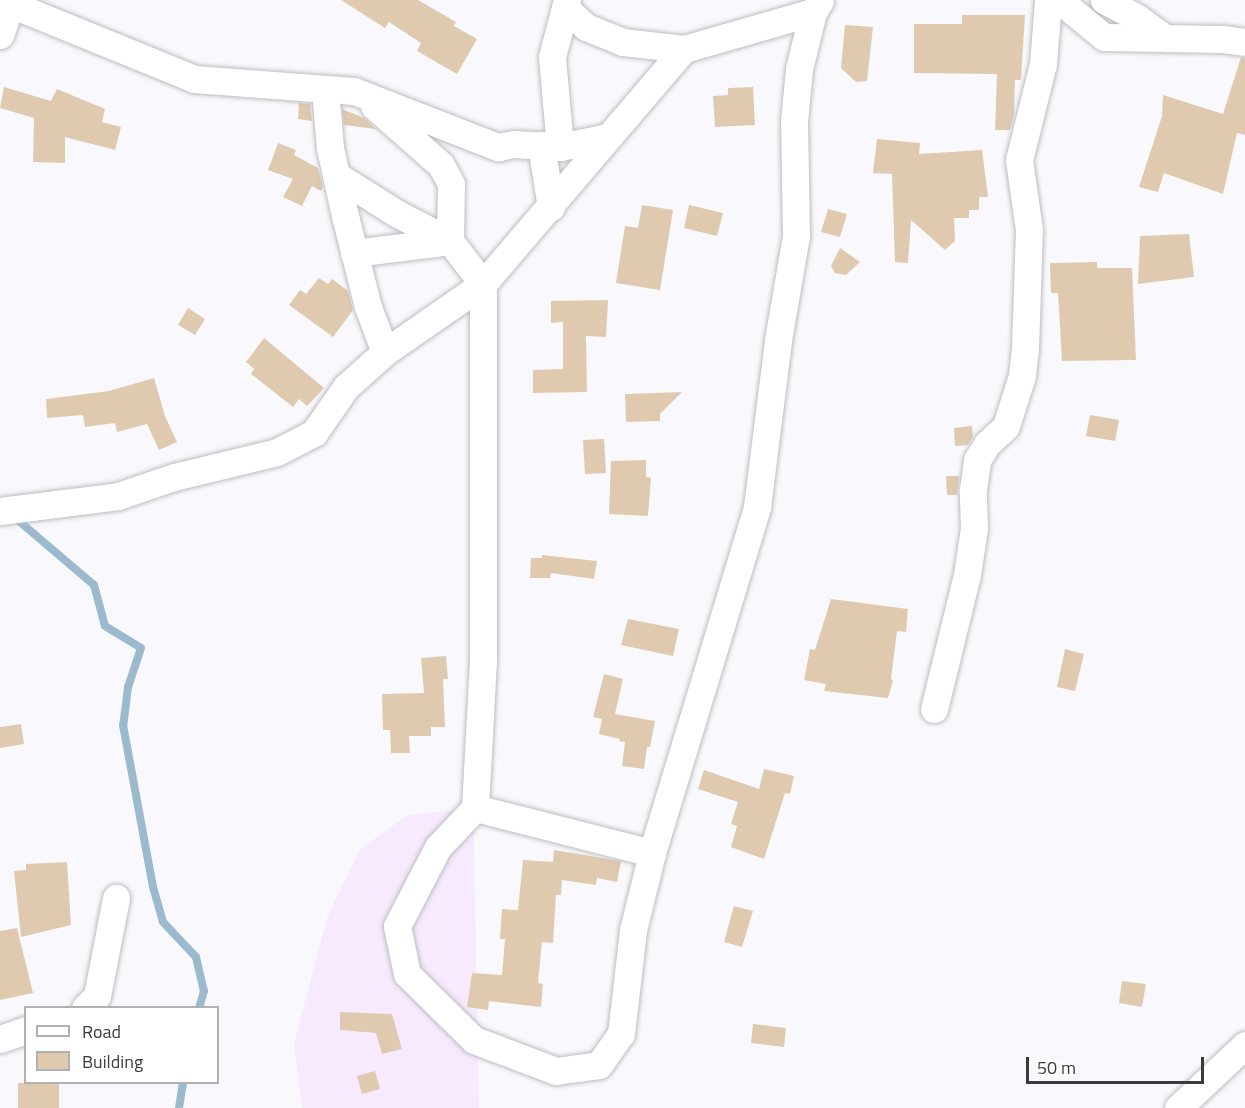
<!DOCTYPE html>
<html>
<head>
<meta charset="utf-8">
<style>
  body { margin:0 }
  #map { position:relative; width:1245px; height:1108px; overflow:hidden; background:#f9f9fd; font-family:"Titillium Web",sans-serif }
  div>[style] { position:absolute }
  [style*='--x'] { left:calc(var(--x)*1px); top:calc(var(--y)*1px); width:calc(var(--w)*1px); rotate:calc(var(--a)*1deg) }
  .education>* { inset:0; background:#f7eafe }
  .stream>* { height:8px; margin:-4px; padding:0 4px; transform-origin:4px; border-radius:4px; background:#9cbacd }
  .building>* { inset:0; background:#dfcab0 }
  .roads { filter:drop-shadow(0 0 2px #bdbdc1) drop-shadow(0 0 2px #bdbdc1) }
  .minor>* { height:27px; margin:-13.5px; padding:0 13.5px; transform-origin:13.5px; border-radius:13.5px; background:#fff }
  span { translate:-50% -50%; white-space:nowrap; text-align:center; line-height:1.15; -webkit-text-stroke:4.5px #fff; paint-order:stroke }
  .legend { position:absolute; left:24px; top:1006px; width:195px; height:78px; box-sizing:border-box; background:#fff; border:2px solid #b1b1b1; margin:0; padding:8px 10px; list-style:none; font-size:18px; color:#3b3b3d }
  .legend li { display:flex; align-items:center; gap:12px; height:30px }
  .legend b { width:30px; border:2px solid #b1b1b1 }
  .scale { position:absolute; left:1026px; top:1057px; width:178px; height:27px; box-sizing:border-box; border:3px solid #3b3b3d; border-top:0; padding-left:8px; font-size:18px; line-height:21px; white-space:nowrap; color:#3b3b3d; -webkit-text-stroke:4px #fff; paint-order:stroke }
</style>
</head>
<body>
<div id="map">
  <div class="education">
    <i style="clip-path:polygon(475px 808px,474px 843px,479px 1108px,302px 1108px,294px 1044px,327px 918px,360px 849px,408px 815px)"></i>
  </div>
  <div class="stream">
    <i style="--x:13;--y:516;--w:106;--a:40.4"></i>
    <i style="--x:94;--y:585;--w:42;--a:75"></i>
    <i style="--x:105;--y:626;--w:42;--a:31.4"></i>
    <i style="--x:141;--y:648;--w:41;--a:108.4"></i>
    <i style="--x:128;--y:687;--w:38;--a:97"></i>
    <i style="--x:123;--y:725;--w:165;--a:79.5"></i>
    <i style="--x:153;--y:887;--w:36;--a:74"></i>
    <i style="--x:163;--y:922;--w:48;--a:46.7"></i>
    <i style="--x:196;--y:957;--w:35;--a:77"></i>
    <i style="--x:204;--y:991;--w:18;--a:106"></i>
    <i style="--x:179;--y:1108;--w:26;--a:-81"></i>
  </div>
  <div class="building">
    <i style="clip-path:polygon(341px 0,418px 0,456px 22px,454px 26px,477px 39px,457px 74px,417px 51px,421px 43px,389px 22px,385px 28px)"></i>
    <i style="clip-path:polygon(962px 15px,1025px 15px,1021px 80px,1015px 80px,1014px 115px,1010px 130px,995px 130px,997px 74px,914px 73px,914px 24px,962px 24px)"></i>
    <i style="clip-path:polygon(845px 25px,873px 27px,867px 81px,856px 82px,841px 68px)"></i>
    <i style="clip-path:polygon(1241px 57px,1245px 58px,1245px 135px,1237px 133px,1223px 194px,1164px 173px,1158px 192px,1139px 187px,1162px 116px,1163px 95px,1223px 114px)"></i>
    <i style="clip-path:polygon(4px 87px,51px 101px,57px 89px,105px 109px,102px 122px,121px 127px,115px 150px,65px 137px,65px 163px,33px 162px,34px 118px,0 108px)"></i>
    <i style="clip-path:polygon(753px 87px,755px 125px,715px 127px,713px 96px,728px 95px,728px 88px)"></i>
    <i style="clip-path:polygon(299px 103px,310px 104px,312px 121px,298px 119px)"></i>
    <i style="clip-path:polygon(342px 109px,364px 118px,376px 129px,344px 125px)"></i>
    <i style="clip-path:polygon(877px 139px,920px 143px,919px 154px,982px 150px,988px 197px,979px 197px,979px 210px,969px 210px,969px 218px,954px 218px,955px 241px,945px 250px,911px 220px,908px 263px,895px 262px,892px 174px,873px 173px)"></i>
    <i style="clip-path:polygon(278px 143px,296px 150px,294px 155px,318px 168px,323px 187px,321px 191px,312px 186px,302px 206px,283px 197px,293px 179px,268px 170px)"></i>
    <i style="clip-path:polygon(642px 205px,673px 210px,660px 290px,616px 283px,625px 226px,638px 228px)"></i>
    <i style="clip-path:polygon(689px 205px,723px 213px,717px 236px,684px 228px)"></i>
    <i style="clip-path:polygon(828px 209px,847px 214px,840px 237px,821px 232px)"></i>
    <i style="clip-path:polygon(1189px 234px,1194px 277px,1138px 284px,1140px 236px)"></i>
    <i style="clip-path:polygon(840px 248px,860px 262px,846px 275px,835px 273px,831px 266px)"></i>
    <i style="clip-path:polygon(1097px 262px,1097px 268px,1132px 268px,1136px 360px,1062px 361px,1058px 293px,1051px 293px,1050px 263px)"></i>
    <i style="clip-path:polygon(319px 278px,328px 284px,332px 279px,348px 291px,353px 310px,333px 337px,289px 305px,300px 290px,306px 294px)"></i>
    <i style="clip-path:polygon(608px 300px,606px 337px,586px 336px,587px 392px,533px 393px,533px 370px,563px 369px,563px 322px,551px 323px,551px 301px)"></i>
    <i style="clip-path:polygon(188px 308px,205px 319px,195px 335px,178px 325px)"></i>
    <i style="clip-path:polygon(264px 338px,324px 388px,307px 406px,299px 399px,293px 407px,251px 374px,254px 369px,246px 362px)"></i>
    <i style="clip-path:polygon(154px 378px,165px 416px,177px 442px,159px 450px,147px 424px,117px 432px,115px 423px,85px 427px,83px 415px,47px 418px,46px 399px,109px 391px)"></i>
    <i style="clip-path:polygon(682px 392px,660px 414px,660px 421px,626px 422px,625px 394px)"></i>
    <i style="clip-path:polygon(1090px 415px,1119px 420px,1115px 441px,1086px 436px)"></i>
    <i style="clip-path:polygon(972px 426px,973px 437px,968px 445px,955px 446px,954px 428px)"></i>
    <i style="clip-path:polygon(604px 439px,606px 473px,585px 474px,583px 440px)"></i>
    <i style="clip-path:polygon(646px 460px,646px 477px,651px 478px,648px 516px,609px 514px,611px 461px)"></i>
    <i style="clip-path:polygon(946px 476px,959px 476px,957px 495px,947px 495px)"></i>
    <i style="clip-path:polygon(542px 555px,597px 561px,594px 579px,551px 573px,550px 578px,530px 578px,531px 558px,542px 558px)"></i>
    <i style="clip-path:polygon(831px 599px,908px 609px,906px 632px,897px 631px,891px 679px,893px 680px,888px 698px,824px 691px,826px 684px,804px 680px,810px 649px,815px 650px)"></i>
    <i style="clip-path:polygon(628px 619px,679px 629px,673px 656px,621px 645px)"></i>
    <i style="clip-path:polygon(1065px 649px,1084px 654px,1075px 691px,1057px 687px)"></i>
    <i style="clip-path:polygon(446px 656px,448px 679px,443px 679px,445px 727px,431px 727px,431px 736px,409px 736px,410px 753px,391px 753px,390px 730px,383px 730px,382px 694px,424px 693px,421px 658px)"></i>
    <i style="clip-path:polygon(604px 674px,623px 679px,615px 714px,655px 721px,650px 747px,647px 747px,644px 769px,622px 766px,625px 742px,619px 741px,620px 739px,599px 734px,602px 719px,593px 717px)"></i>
    <i style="clip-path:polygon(21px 724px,24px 744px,0 748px,0 727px)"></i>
    <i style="clip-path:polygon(764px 769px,794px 776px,790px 794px,785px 793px,764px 859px,731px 847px,737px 826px,731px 824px,738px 802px,698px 789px,704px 770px,759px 789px)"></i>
    <i style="clip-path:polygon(554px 850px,621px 861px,617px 882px,597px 878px,596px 885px,562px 880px,561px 895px,556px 895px,553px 943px,542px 942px,538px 983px,543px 984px,541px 1007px,489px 1001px,488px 1010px,467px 1007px,472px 973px,502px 975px,505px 939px,500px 939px,502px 909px,518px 910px,523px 860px,553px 862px)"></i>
    <i style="clip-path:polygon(67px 862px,71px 925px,21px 937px,14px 871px,26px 870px,26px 864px)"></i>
    <i style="clip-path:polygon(734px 906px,753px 911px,742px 947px,724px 942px)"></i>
    <i style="clip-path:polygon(17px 928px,33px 993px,0 1000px,0 931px)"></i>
    <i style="clip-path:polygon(1122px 981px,1146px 984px,1142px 1007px,1119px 1003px)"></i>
    <i style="clip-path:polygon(340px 1012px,392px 1014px,402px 1049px,382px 1054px,376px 1033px,340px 1030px)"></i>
    <i style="clip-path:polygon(753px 1024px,786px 1028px,784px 1047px,751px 1043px)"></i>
    <i style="clip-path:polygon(375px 1071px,380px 1089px,362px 1094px,357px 1076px)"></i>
    <i style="clip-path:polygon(18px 1083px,59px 1083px,59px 1108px,18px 1108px)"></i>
  </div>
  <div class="roads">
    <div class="minor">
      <i style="--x:1059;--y:0;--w:58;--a:39.4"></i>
      <i style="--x:1104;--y:37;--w:118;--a:1"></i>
      <i style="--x:1222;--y:39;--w:23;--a:7"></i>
      <i style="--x:1104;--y:0;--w:36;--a:28"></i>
      <i style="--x:1136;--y:17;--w:36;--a:36"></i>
      <i style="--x:11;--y:2;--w:9;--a:36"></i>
      <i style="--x:18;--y:7;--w:190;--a:22.2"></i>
      <i style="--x:194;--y:79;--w:160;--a:4.3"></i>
      <i style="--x:354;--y:91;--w:155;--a:21.3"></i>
      <i style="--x:498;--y:147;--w:16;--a:-11"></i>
      <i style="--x:514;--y:144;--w:46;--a:3.7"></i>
      <i style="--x:560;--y:147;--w:49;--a:-11.8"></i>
      <i style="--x:565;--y:8;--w:28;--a:42"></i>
      <i style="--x:586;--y:27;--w:40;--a:22"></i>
      <i style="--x:623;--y:42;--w:61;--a:6.5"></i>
      <i style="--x:0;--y:35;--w:37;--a:-71"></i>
      <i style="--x:325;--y:89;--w:59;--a:85.2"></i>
      <i style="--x:330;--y:148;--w:74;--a:77.5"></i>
      <i style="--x:346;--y:220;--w:90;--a:75.8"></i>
      <i style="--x:368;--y:307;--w:48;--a:69.3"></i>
      <i style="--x:551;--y:207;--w:63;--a:-99.2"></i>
      <i style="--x:541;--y:145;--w:19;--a:6"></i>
      <i style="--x:560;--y:147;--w:90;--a:-95.1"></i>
      <i style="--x:552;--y:57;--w:59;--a:-75.3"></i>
      <i style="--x:354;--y:253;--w:97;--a:-7.1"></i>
      <i style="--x:450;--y:241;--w:57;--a:-89"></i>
      <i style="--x:451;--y:184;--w:21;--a:-118"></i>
      <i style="--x:441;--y:165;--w:89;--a:-138.6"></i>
      <i style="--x:0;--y:511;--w:119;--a:-7.2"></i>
      <i style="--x:118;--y:496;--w:59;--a:-18.7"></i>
      <i style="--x:174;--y:477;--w:106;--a:-13.6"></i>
      <i style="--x:277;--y:452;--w:42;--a:-27.2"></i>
      <i style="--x:314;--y:433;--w:56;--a:-55.2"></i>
      <i style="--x:346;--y:387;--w:52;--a:-41.9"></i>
      <i style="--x:385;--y:352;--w:119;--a:-34.8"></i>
      <i style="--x:483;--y:284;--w:54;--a:-127.5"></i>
      <i style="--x:450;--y:241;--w:61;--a:-152.6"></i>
      <i style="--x:396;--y:213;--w:71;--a:-147.7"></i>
      <i style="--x:934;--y:709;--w:138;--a:-76.2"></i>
      <i style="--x:967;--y:575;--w:48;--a:-81.5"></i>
      <i style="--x:974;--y:528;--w:38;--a:-92"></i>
      <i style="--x:973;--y:490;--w:30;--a:-82"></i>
      <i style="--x:977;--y:460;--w:19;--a:-58"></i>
      <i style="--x:987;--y:444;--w:26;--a:-43"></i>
      <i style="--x:1006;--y:426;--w:52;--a:-72.3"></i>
      <i style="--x:1022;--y:376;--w:27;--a:-84"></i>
      <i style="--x:1025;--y:349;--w:119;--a:-88.1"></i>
      <i style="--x:1029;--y:230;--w:71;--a:-98.1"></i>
      <i style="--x:1019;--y:160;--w:99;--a:-76"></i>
      <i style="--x:1043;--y:64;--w:64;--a:-85.5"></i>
      <i style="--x:475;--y:808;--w:54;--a:133.5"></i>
      <i style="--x:438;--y:847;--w:89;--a:117.4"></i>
      <i style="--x:397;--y:926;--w:49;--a:78.2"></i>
      <i style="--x:407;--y:974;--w:94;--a:44.6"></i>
      <i style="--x:474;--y:1040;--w:88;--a:20.7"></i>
      <i style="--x:556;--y:1071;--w:43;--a:-7.9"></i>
      <i style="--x:599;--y:1065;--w:38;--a:-55"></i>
      <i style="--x:621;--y:1034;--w:105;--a:-83.4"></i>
      <i style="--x:633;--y:930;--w:79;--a:-76.1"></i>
      <i style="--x:652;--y:853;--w:362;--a:-73.1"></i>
      <i style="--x:757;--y:507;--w:168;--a:-82.8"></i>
      <i style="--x:778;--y:340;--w:106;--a:-80.2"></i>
      <i style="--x:796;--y:236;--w:115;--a:-91"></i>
      <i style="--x:794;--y:121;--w:52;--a:-84.5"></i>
      <i style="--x:799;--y:69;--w:59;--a:-76.2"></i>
      <i style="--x:652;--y:853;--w:183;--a:-165.7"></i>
      <i style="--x:475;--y:808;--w:148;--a:-86.9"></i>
      <i style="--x:483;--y:660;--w:376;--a:-90"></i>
      <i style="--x:483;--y:284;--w:309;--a:-49.5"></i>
      <i style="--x:684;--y:49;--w:134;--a:-16"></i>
      <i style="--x:813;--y:12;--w:13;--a:-58"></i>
      <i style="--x:85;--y:1008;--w:17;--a:-45"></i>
      <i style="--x:97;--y:996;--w:100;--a:-79"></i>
      <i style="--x:0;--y:1039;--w:28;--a:-19"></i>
      <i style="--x:1178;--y:1108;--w:92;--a:-43.2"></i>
    </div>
  </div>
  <ul class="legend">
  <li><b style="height:8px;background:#fff"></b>Road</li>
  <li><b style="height:16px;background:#dfcab0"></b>Building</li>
  </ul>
  <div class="scale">50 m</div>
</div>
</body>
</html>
